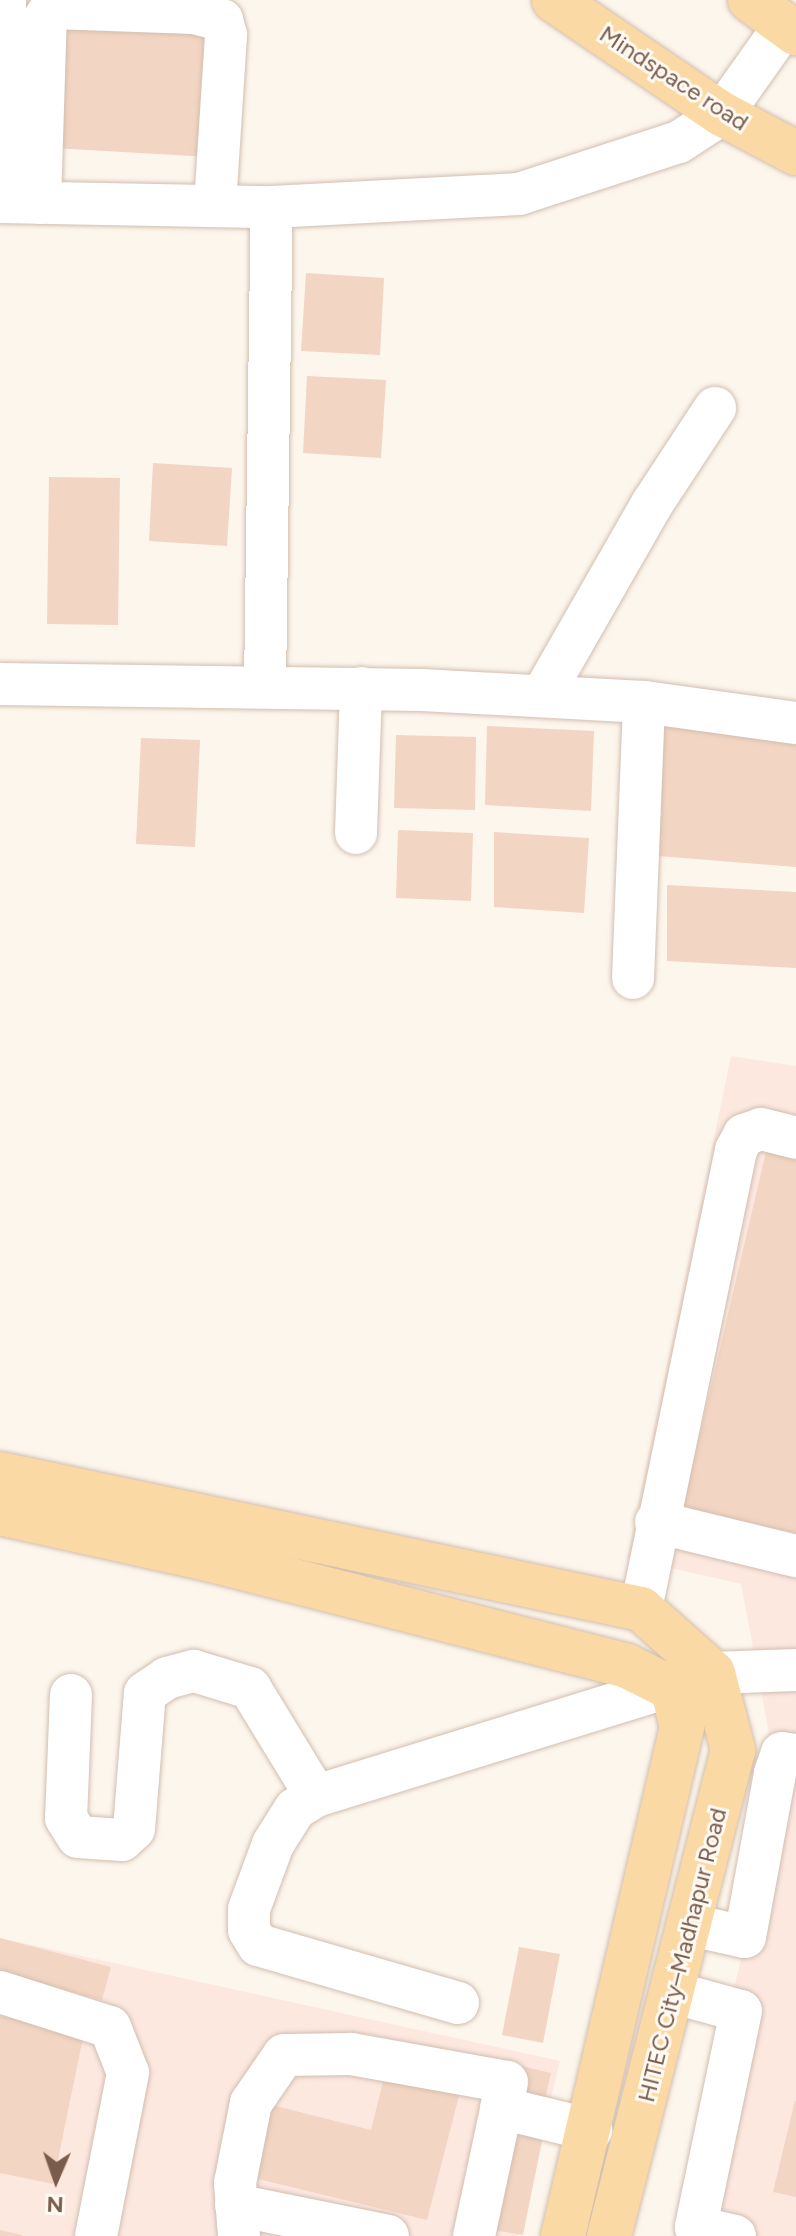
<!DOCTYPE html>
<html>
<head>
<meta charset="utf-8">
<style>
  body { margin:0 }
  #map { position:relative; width:796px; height:2236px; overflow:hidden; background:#fdf6ec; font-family:Figtree,sans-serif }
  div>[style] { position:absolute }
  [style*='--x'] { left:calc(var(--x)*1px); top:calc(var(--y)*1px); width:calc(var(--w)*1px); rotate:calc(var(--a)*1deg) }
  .commercial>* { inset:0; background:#fde8e0 }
  .building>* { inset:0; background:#f3d5c3 }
  .roads { filter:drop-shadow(0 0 2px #d1beb0) drop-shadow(0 0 2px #d1beb0) }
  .minor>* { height:42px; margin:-21px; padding:0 21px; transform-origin:21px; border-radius:21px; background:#fff }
  .major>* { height:44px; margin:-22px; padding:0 22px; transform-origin:22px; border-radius:22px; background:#fbd9a5 }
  span { translate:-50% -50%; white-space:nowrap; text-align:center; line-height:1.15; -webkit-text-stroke:6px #fffaf3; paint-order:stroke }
  .street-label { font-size:24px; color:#7a5c4d }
  .north { position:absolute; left:16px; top:2140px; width:80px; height:80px; -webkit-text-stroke:6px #fffaf3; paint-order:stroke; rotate:182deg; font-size:22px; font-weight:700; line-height:32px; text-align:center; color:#7a5c4d }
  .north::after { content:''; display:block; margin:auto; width:28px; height:36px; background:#7a5c4d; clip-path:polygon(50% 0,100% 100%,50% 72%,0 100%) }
</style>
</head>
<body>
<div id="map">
  <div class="commercial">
    <i style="clip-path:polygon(731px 1056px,796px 1066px,796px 2236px,673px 2236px,781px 1797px,741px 1584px,627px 1558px)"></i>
    <i style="clip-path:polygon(0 1938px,560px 2061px,518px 2236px,0 2236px)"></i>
  </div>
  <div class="building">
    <i style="clip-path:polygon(63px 29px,208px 34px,209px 157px,53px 148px)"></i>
    <i style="clip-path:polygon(306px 273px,384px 278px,380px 355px,301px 351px)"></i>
    <i style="clip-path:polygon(307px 376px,386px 380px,381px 458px,303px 453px)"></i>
    <i style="clip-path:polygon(153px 463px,232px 468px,227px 546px,149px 541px)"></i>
    <i style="clip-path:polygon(49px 477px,120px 478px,118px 625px,47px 624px)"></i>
    <i style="clip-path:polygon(661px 725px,796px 744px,796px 867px,658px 856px)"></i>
    <i style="clip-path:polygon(487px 726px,594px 731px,591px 811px,485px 805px)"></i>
    <i style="clip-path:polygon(396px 735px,476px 737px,475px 810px,394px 808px)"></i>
    <i style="clip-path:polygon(141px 738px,200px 740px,195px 847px,136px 844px)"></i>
    <i style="clip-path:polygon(398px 830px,473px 833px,471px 901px,396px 898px)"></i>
    <i style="clip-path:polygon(494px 832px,589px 838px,584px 913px,494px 907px)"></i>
    <i style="clip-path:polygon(667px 885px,796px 892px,796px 968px,667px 961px)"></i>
    <i style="clip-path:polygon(767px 1147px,796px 1153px,796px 1533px,683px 1507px)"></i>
    <i style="clip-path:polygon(0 1938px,111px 1967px,102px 2000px,0 1972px)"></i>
    <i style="clip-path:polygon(519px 1947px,560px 1954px,543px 2043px,502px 2035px)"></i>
    <i style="clip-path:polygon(0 2016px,84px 2033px,53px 2184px,0 2173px)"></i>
    <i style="clip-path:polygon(518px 2065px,551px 2073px,544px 2104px,510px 2096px)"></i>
    <i style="clip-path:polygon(386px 2069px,461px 2088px,427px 2220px,246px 2176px,264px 2103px,371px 2130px)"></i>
    <i style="clip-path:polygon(795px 2100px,796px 2101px,796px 2197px,773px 2192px)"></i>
    <i style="clip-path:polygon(510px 2124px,544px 2131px,523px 2235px,488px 2229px)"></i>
    <i style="clip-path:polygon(0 2230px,22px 2235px,22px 2236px,0 2236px)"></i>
  </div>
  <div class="roads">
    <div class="minor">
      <i style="--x:0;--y:181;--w:181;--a:-88.4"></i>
      <i style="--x:0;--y:202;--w:272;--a:1.1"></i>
      <i style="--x:272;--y:207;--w:247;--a:-3"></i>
      <i style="--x:519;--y:194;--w:168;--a:-18"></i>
      <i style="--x:679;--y:142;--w:51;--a:-33.1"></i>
      <i style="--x:722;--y:114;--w:109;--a:-54.7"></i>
      <i style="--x:40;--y:203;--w:187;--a:-88.2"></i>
      <i style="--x:46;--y:16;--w:10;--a:-53"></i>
      <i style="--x:52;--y:8;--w:142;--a:2"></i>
      <i style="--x:194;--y:13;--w:29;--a:14"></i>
      <i style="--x:222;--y:20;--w:16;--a:75"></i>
      <i style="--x:226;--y:35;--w:171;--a:93.7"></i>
      <i style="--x:0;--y:684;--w:422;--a:0.8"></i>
      <i style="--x:422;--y:690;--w:222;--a:3.1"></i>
      <i style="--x:644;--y:702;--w:153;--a:7.9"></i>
      <i style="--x:265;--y:686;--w:479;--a:-89.2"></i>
      <i style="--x:542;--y:696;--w:221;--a:-60.2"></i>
      <i style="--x:652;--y:504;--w:115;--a:-56.7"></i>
      <i style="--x:356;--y:833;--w:145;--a:-88"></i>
      <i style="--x:633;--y:978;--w:276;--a:-87.7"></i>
      <i style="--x:656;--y:1522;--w:144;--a:13.7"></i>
      <i style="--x:641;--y:1609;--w:469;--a:-78.3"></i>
      <i style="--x:736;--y:1150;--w:17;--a:-62"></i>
      <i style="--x:744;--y:1135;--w:18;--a:-19"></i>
      <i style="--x:761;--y:1129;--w:36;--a:14"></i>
      <i style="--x:71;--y:1695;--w:123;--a:92.3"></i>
      <i style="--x:66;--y:1818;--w:22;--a:58"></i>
      <i style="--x:78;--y:1837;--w:44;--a:3.9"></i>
      <i style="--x:122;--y:1840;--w:16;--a:-43"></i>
      <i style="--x:134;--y:1829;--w:136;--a:-85.4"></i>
      <i style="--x:145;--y:1693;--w:27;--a:-34"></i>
      <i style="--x:167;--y:1678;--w:28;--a:-15"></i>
      <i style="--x:194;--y:1671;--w:59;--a:16.9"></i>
      <i style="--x:250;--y:1688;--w:127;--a:58.6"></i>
      <i style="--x:691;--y:1925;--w:55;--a:12.5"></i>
      <i style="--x:745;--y:1937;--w:167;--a:-79.6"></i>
      <i style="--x:775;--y:1773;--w:21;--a:-71"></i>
      <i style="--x:782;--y:1753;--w:14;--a:8"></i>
      <i style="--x:0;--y:1992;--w:115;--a:17.7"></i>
      <i style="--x:110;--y:2027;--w:49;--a:68.6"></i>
      <i style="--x:128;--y:2073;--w:166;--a:101.1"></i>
      <i style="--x:675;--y:1993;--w:68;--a:15.3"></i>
      <i style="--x:741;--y:2011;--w:221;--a:101.8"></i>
      <i style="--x:696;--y:2227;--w:40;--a:13"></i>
      <i style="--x:458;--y:2003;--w:208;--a:-163.8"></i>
      <i style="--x:258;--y:1945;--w:17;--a:-121"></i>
      <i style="--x:249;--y:1930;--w:21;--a:-90"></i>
      <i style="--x:249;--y:1909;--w:69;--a:-69.7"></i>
      <i style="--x:273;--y:1844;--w:41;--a:-57.8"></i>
      <i style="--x:295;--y:1809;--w:25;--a:-32"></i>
      <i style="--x:316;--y:1796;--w:416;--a:-17.2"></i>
      <i style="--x:713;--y:1673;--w:83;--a:-2.1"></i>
      <i style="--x:501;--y:2108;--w:93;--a:13.7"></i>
      <i style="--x:236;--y:2205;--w:155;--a:11.5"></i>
      <i style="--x:239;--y:2236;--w:53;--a:-94.3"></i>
      <i style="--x:235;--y:2183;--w:82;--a:-78.7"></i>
      <i style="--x:251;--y:2103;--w:58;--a:-55.5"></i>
      <i style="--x:284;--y:2055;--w:67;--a:-0.9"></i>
      <i style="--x:351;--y:2054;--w:158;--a:10.2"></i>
      <i style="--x:507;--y:2082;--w:157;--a:102.1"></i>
    </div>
    <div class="major">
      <i style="--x:554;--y:0;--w:203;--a:34.2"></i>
      <i style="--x:722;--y:114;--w:84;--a:27.8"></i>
      <i style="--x:750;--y:0;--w:57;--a:35.7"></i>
      <i style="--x:0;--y:1474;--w:655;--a:11.89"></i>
      <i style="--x:641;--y:1609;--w:96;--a:41.6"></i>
      <i style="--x:713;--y:1673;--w:80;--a:75.4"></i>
      <i style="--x:733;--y:1750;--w:502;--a:104.31"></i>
      <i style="--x:0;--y:1513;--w:217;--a:12.5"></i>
      <i style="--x:212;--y:1560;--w:428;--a:14.3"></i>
      <i style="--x:627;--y:1666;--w:51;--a:26.6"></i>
      <i style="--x:673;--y:1689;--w:39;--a:77"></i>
      <i style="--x:682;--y:1727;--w:523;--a:103.16"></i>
    </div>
  </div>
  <div class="street-label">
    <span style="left:674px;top:78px;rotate:33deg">Mindspace road</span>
    <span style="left:682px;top:1955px;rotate:-76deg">HITEC City–Madhapur Road</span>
  </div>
  <div class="north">N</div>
</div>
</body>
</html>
